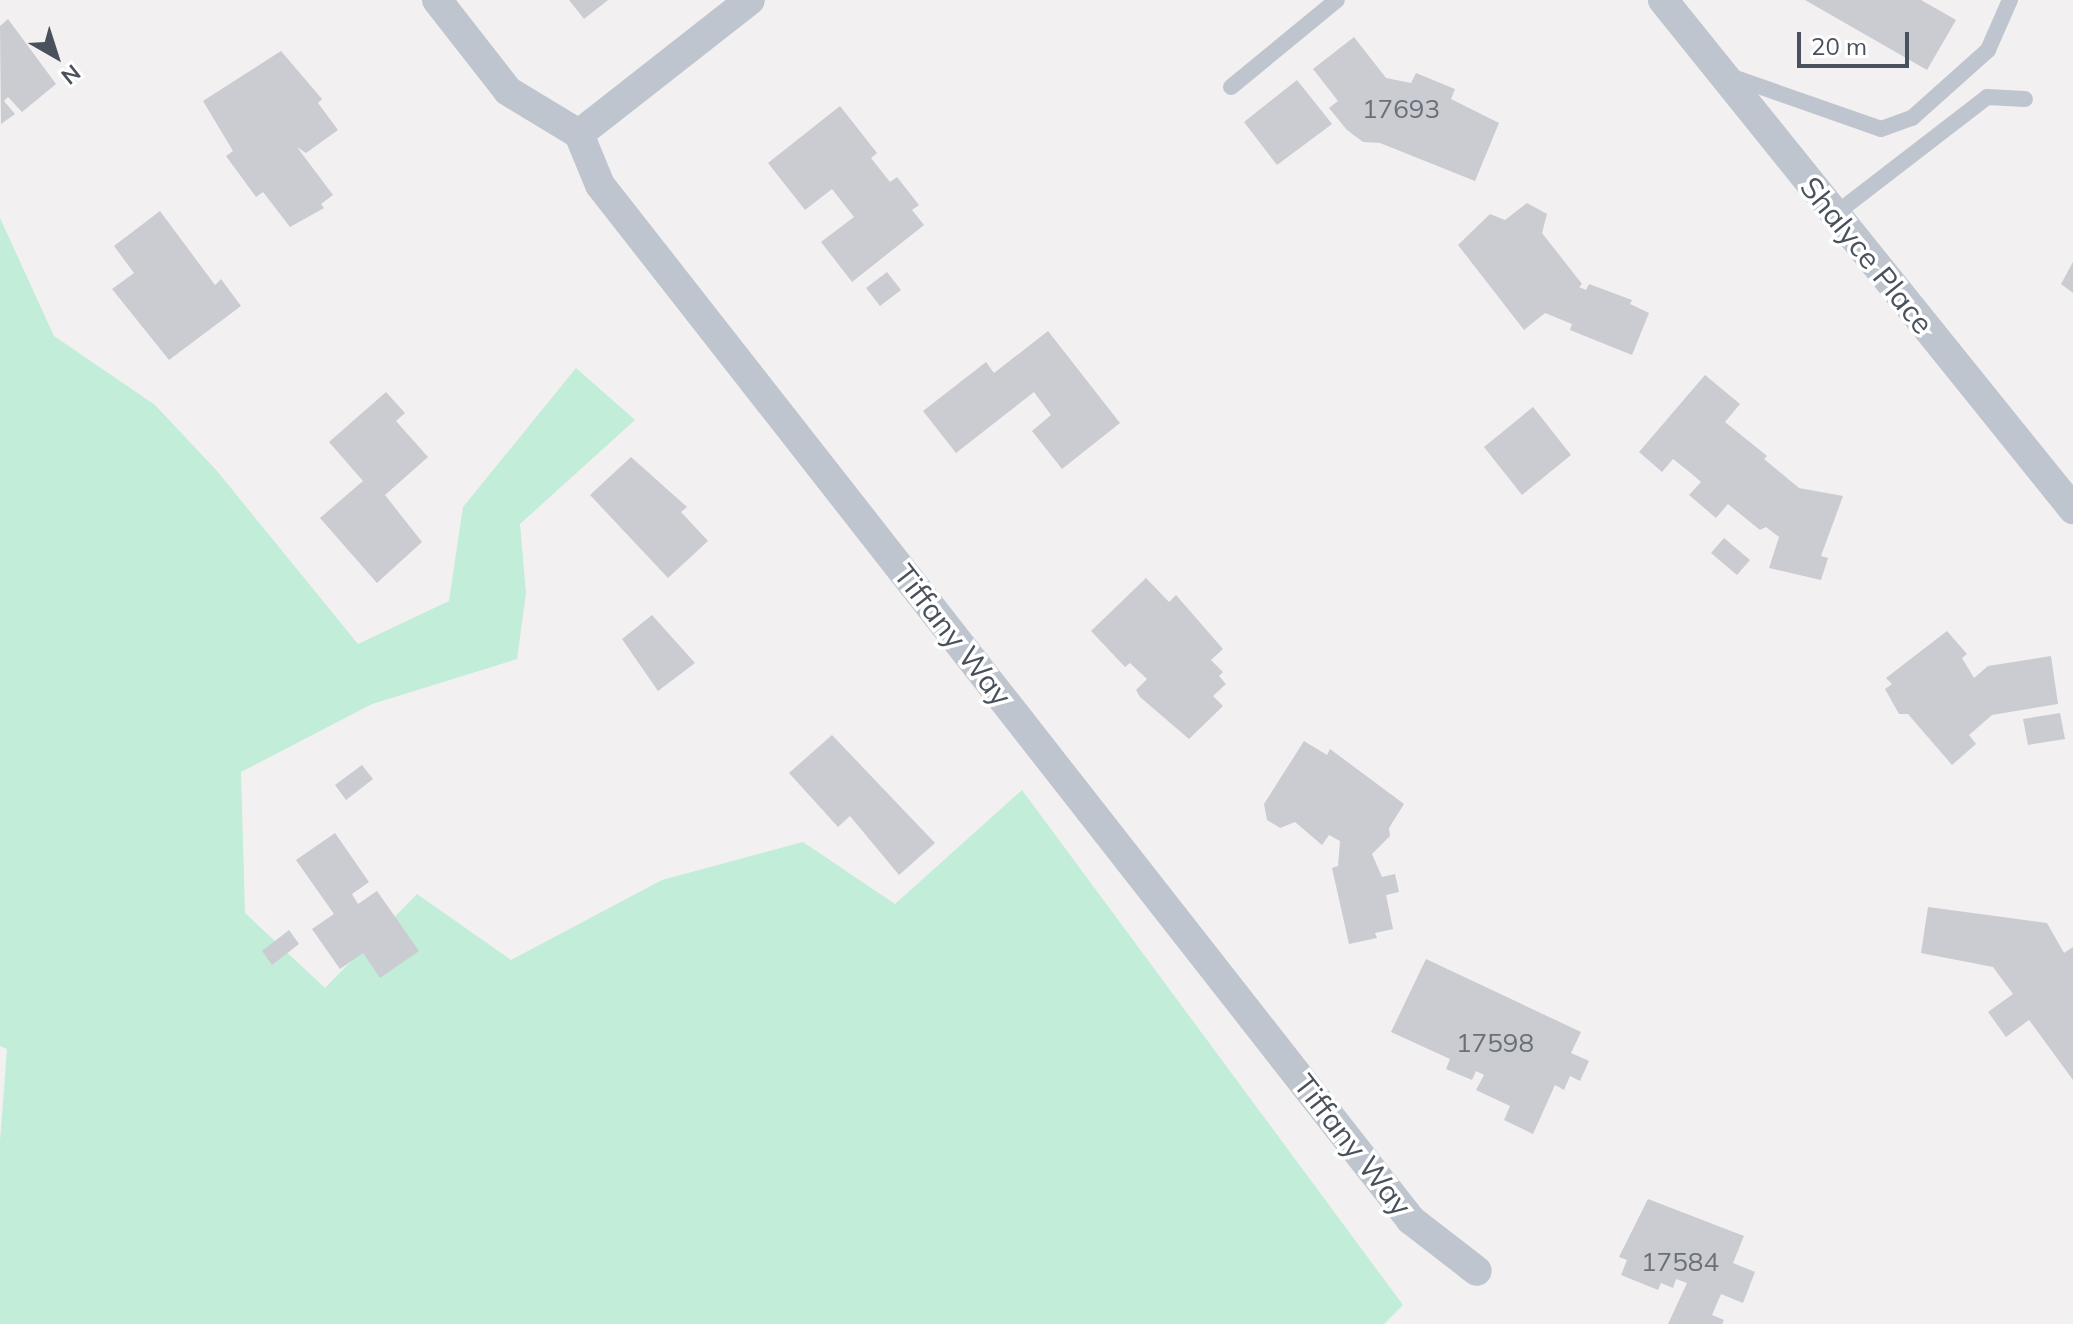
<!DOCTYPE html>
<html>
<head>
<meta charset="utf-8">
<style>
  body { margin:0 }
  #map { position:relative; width:2073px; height:1324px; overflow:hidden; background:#f2f0f0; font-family:Mulish,sans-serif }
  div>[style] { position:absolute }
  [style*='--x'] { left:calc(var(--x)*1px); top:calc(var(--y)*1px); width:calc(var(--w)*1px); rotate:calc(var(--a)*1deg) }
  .green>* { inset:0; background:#c2edd8 }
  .building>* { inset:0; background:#caccd2 }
  .service>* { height:16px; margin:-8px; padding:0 8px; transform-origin:8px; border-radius:8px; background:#bfc5ce }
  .minor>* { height:30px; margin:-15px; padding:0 15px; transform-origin:15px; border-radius:15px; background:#bfc5ce }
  span { translate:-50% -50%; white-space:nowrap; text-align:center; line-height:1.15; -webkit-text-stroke:7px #fff; paint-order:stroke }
  .number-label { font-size:26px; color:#69707a }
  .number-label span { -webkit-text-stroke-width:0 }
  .street-label { font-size:30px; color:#49515c }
  .north { position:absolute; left:16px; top:16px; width:80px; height:80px; -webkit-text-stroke:6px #fff; paint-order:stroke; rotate:141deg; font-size:22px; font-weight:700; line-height:32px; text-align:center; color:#49515c }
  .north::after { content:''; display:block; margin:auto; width:28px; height:36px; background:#49515c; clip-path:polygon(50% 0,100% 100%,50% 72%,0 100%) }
  .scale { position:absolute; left:1797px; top:32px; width:112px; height:36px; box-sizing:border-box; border:4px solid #49515c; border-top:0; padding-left:10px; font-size:24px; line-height:28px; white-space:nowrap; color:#49515c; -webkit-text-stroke:6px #fff; paint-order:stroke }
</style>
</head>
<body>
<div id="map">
  <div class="green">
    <i style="clip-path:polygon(0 218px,54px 336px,155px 405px,217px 471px,358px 644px,449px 601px,463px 507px,576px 368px,635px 420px,520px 524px,526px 593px,517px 659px,372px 704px,241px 772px,245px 913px,325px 988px,417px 894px,511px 960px,662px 880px,803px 842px,895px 904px,1022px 790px,1403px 1305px,1384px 1324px,0 1324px,0 1141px,7px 1049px,0 1046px)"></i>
  </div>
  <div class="building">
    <i style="clip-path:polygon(569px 0,608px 0,584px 19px)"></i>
    <i style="clip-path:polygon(1805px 0,1921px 0,1956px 20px,1927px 70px)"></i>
    <i style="clip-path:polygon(8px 19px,56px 84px,22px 112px,8px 97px,4px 101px,15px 114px,1px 124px,0 26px)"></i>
    <i style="clip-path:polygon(1354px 37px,1386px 78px,1411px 83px,1416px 73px,1455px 89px,1451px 99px,1499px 123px,1475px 181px,1380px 143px,1363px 142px,1347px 130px,1329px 108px,1338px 101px,1313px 69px)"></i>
    <i style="clip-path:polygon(281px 51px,322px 99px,318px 103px,338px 130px,306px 153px,297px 147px,333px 195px,321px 204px,324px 208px,290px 227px,263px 192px,256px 197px,226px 156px,233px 151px,203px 101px)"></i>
    <i style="clip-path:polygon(1297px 80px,1332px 124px,1277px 165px,1244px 122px)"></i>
    <i style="clip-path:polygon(840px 106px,877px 153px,871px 158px,890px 182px,897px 177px,919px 205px,912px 210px,924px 225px,852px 282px,821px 242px,854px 217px,832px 189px,805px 210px,768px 163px)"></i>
    <i style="clip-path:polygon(1527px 203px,1547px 214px,1542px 233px,1582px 284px,1579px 287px,1586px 290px,1589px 284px,1632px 300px,1630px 304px,1649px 313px,1632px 355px,1570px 330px,1572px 324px,1545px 313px,1524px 330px,1458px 245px,1490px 214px,1505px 220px)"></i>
    <i style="clip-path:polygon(160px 211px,215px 285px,221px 279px,241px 306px,169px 360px,112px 289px,134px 273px,114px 246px)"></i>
    <i style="clip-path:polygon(2073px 262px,2073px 293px,2061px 284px)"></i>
    <i style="clip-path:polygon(887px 272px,901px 290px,880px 306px,866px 288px)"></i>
    <i style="clip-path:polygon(1048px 331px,1120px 423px,1062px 469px,1032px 431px,1051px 415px,1034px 392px,956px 453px,923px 411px,986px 362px,994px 373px)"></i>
    <i style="clip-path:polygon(1705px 375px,1740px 404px,1725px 422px,1767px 456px,1764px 459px,1799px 488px,1843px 496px,1821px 556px,1828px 558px,1821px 580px,1769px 568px,1779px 537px,1766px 527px,1760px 530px,1728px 504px,1716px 518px,1689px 495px,1701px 482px,1692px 474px,1673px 459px,1662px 472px,1639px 452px)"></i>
    <i style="clip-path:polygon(386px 392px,405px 413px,396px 421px,428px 457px,385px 495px,422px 542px,377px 583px,320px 518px,363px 481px,329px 442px)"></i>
    <i style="clip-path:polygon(1533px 407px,1571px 455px,1522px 495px,1484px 447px)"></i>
    <i style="clip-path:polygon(631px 457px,687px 507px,681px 512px,708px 541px,668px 578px,590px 495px)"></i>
    <i style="clip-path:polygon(1724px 538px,1750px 560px,1737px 575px,1711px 553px)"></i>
    <i style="clip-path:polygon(1146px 578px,1169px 602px,1176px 595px,1223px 649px,1211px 660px,1223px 672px,1219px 676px,1226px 684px,1213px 696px,1223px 706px,1189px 739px,1140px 697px,1136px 690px,1147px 679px,1130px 663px,1125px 667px,1091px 631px)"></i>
    <i style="clip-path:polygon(652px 615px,695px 663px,658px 691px,622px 639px)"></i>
    <i style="clip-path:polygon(1947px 631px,1967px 654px,1962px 658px,1974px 678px,1988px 666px,2051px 656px,2058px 704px,1992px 715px,1969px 735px,1976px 744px,1952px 765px,1908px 714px,1899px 714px,1885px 689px,1892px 684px,1886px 678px)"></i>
    <i style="clip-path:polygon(2060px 713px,2065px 739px,2028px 745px,2023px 719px)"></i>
    <i style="clip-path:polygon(832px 735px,935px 843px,899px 875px,850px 816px,838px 827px,789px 773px)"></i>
    <i style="clip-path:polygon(1304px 741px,1327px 755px,1330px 749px,1404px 804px,1389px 828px,1390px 836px,1372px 854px,1382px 877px,1395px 874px,1399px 892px,1386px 895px,1393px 929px,1375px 933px,1377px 938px,1349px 944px,1332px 868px,1338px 866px,1340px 841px,1329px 835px,1322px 845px,1295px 822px,1280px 828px,1267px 820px,1264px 804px)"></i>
    <i style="clip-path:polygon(362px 765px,373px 779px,346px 800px,335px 785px)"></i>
    <i style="clip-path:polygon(335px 833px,369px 882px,352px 894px,358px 904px,377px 891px,419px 951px,380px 978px,363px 953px,340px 969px,312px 929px,334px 914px,296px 860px)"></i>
    <i style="clip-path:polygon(1928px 907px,2047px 923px,2064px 953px,2073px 947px,2073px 1080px,2029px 1020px,2006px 1037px,1988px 1012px,2013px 994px,1993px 967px,1921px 953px)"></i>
    <i style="clip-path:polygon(289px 930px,299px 944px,272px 965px,262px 951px)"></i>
    <i style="clip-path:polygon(1426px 959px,1581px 1032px,1571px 1053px,1589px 1061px,1580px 1081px,1570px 1076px,1564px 1090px,1555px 1085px,1533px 1134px,1504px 1120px,1510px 1106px,1476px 1090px,1484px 1075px,1476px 1071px,1472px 1080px,1446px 1069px,1450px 1059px,1391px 1032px)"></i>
    <i style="clip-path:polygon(1648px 1199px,1744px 1236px,1733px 1263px,1755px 1272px,1743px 1303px,1721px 1294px,1712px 1315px,1724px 1320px,1722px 1324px,1668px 1324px,1687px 1283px,1676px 1279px,1673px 1288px,1661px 1283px,1658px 1290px,1621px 1275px,1627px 1260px,1619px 1257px)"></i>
  </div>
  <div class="service">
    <i style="--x:1727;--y:75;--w:163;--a:19.3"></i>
    <i style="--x:1881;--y:129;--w:33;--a:-20"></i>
    <i style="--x:1912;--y:118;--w:102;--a:-41.8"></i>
    <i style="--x:1988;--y:50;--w:55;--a:-66.3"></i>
    <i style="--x:1231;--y:87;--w:137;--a:-39.4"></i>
    <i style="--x:1834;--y:215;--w:193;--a:-37.6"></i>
    <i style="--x:1987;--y:97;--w:38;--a:3"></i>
  </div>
  <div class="minor">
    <i style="--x:437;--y:0;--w:115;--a:52"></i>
    <i style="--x:508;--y:91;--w:83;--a:31.2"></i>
    <i style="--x:579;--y:134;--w:55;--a:67.6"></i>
    <i style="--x:600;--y:185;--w:1315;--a:51.92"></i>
    <i style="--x:1411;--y:1220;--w:83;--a:37.7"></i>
    <i style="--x:1663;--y:0;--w:654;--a:51.15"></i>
    <i style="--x:579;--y:134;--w:217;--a:-38.1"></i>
  </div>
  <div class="number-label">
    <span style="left:1401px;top:109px">17693</span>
    <span style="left:1495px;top:1043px">17598</span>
    <span style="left:1680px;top:1262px">17584</span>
  </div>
  <div class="street-label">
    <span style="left:1867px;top:255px;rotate:51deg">Shalyce Place</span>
    <span style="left:953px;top:635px;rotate:52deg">Tiffany Way</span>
    <span style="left:1353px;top:1145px;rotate:52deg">Tiffany Way</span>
  </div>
  <div class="north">N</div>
  <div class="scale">20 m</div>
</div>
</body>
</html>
